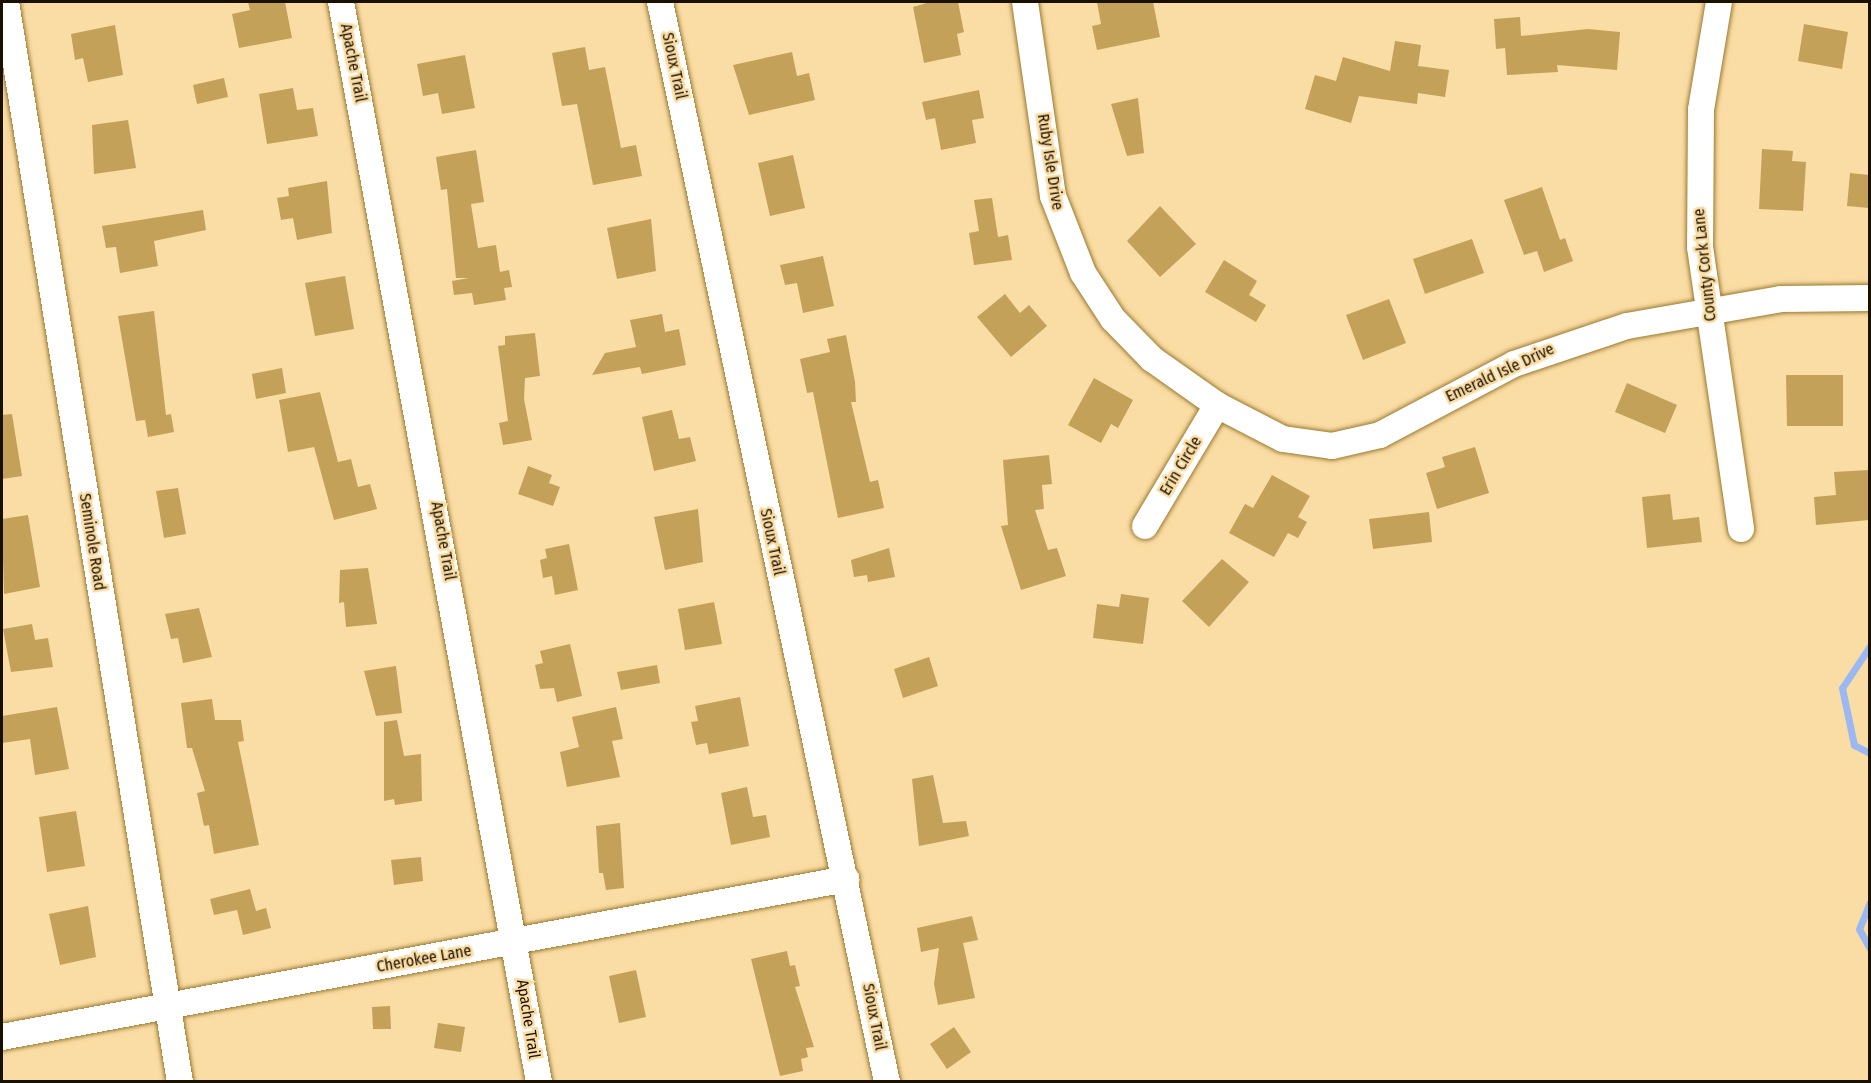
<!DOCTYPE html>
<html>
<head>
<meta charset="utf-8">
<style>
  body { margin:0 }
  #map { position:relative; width:1871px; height:1083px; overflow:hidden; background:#fadda4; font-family:"Fira Sans Condensed",sans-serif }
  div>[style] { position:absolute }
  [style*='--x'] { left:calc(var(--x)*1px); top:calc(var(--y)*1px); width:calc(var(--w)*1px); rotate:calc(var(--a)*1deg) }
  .stream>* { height:7px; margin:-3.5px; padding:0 3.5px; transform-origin:3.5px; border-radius:3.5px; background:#9bb8f3 }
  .building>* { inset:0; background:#c4a159 }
  .roads { filter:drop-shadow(0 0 2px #9b792f) drop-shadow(0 0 2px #9b792f) }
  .minor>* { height:26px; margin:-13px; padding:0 13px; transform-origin:13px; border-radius:13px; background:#fff }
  span { translate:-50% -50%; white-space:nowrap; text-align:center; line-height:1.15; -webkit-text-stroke:5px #fadda4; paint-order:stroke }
  .street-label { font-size:16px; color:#1a1000 }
  .frame { position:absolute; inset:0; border:3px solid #1a1000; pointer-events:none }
</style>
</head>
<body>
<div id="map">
  <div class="stream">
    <i style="--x:1870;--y:646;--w:50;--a:123.7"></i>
    <i style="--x:1842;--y:688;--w:58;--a:78.1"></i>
    <i style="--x:1854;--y:745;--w:18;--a:27"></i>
    <i style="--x:1870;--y:902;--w:29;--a:112"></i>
    <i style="--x:1859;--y:929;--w:23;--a:61"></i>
  </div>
  <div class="building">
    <i style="clip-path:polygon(248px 2px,285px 2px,292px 38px,239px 48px,232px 14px,250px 10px)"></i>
    <i style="clip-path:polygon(930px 2px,958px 2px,964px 32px,957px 34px,961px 55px,924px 63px,913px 7px)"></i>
    <i style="clip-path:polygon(1097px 2px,1153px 2px,1160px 37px,1097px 50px,1092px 26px,1101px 24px)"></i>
    <i style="clip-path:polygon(1520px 17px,1521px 36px,1588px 29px,1620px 32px,1617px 70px,1557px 65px,1558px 72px,1507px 75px,1505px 48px,1496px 49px,1494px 19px)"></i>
    <i style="clip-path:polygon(1804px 24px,1848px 32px,1842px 69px,1798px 61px)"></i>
    <i style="clip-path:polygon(115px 25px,123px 75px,88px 82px,83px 58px,75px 60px,71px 34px)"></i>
    <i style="clip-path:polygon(1395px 41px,1421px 45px,1418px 66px,1449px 70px,1445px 97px,1418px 93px,1417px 104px,1359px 96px,1351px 123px,1305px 109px,1315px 75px,1336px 81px,1343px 57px,1390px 71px)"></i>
    <i style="clip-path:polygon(585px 47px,589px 70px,605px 67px,621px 148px,636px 145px,642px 176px,593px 185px,577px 104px,562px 106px,552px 53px)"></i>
    <i style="clip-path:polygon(792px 52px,797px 76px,809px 73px,815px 100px,749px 115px,733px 65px)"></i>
    <i style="clip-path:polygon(465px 55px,475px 108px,442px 114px,438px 93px,423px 96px,417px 64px)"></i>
    <i style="clip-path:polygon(224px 78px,228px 97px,197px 104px,193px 85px)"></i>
    <i style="clip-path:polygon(293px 88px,297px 110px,313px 108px,318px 136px,267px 144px,259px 94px)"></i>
    <i style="clip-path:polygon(979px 90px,984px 118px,972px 120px,976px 143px,941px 150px,935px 118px,926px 120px,922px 102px)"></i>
    <i style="clip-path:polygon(1138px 98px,1144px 153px,1127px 156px,1111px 104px)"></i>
    <i style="clip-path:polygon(128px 120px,136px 168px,94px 174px,92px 125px)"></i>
    <i style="clip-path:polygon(1762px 149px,1793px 151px,1792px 161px,1806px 162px,1803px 211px,1759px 209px)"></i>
    <i style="clip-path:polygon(476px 150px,484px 202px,471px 204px,478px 248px,496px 245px,500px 272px,509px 270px,512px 287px,504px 288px,506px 300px,474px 305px,472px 293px,454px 295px,452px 281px,469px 278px,456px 278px,447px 189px,441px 190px,436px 157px)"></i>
    <i style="clip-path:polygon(793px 155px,805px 208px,770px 216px,758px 163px)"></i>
    <i style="clip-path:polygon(1850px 173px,1869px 175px,1869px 208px,1847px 206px)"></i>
    <i style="clip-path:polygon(327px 181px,332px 233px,297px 240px,293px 218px,281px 220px,277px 198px,289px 196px,288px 188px)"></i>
    <i style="clip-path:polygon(1542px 187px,1560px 240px,1565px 238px,1573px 261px,1544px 272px,1537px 251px,1524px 255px,1504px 200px)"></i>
    <i style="clip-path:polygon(992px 198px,998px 237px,1008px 235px,1012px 260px,974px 265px,969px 233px,979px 231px,974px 200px)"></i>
    <i style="clip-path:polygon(1160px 206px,1196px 244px,1160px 277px,1127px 241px)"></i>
    <i style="clip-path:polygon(203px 210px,206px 230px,154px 241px,158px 266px,120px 273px,116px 247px,106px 248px,102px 226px)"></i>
    <i style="clip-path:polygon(651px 219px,656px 271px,617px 279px,607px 228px)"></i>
    <i style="clip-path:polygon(1472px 239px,1484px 273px,1425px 294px,1413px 259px)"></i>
    <i style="clip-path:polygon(823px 256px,834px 306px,803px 313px,797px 283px,785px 285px,780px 265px)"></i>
    <i style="clip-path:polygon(1224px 260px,1257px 281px,1249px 295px,1266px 305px,1256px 322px,1205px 292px)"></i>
    <i style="clip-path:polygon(345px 276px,354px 329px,315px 336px,305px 283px)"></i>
    <i style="clip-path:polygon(1005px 294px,1020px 313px,1029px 305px,1047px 326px,1011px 357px,977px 317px)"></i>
    <i style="clip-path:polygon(1389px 299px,1406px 343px,1363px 360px,1346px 315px)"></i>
    <i style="clip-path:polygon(154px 311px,166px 415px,171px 414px,174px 432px,148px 437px,145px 420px,136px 421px,118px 316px)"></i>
    <i style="clip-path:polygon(662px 314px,665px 332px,679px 329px,686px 365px,642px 374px,640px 367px,592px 375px,605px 353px,636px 347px,630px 320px)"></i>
    <i style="clip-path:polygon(535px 333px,540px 376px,525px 378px,524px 399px,532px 440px,503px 445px,499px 423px,508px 421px,498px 346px,505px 345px,505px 336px)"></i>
    <i style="clip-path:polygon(846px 335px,855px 382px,856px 402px,851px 402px,870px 482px,878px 480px,884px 508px,838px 518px,813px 392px,807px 393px,800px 359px,830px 352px,827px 339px)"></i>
    <i style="clip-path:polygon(282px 368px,286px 393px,256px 399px,252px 374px)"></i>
    <i style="clip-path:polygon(1786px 375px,1843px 375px,1843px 426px,1787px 426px)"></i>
    <i style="clip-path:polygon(1094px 378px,1133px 400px,1118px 428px,1111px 424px,1101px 443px,1068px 425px)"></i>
    <i style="clip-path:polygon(1627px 383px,1677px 405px,1665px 433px,1615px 412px)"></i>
    <i style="clip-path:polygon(320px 392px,338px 462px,351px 459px,358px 487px,370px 484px,377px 509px,334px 520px,314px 447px,288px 452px,279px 400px)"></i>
    <i style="clip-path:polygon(672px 410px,679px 439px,690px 437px,696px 461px,654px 471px,642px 417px)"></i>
    <i style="clip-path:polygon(12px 414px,22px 476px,2px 479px,2px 415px)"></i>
    <i style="clip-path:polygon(1475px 447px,1489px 493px,1437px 509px,1426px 473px,1445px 467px,1442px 457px)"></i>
    <i style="clip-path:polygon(1049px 455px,1052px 484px,1042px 485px,1044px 509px,1035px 510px,1048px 550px,1057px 548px,1066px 576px,1021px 590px,1001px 526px,1008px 525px,1003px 460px)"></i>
    <i style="clip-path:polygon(528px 466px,552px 475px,549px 483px,560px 487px,553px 506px,518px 494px)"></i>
    <i style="clip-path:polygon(1869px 470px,1869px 520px,1816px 525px,1814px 497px,1836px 495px,1834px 472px)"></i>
    <i style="clip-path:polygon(1272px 475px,1310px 496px,1298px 517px,1307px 522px,1298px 538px,1288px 533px,1274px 557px,1229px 533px,1245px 504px,1253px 508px)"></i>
    <i style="clip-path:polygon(178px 488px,186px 534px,164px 538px,156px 491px)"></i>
    <i style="clip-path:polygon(1670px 494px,1673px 520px,1699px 517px,1702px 542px,1647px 548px,1642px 497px)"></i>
    <i style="clip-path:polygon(698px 509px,703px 562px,665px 570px,654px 517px)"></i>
    <i style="clip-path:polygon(1429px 512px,1432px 542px,1373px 549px,1369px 519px)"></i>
    <i style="clip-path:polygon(28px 515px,40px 587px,4px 594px,2px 519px)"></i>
    <i style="clip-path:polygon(569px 544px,578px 590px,555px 595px,552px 576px,543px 578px,540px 560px,547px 558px,545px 549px)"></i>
    <i style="clip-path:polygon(889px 548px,895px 577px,868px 582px,867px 575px,854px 577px,851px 560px)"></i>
    <i style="clip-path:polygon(1222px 559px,1249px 582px,1209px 627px,1182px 601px)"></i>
    <i style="clip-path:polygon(368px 568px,377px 624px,346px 627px,344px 602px,339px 603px,340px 570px)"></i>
    <i style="clip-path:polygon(1121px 594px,1149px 598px,1143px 644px,1093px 638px,1097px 604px,1119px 607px)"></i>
    <i style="clip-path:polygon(714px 602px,722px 644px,685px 650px,678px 609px)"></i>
    <i style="clip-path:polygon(199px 608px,212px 657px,183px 663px,178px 638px,171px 639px,165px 614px)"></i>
    <i style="clip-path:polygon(32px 624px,35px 640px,48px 638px,53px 667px,11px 672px,3px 629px)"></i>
    <i style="clip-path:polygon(570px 644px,582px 696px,557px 702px,554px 688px,540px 689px,535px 665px,543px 663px,540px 651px)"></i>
    <i style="clip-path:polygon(929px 657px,938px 686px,903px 698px,894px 669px)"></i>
    <i style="clip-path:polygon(657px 665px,660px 683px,621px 690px,617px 672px)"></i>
    <i style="clip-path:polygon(396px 666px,402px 713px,376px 716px,364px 671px)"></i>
    <i style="clip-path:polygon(740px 697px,749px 746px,709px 754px,707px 743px,696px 745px,691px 722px,698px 721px,695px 706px)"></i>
    <i style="clip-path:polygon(212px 699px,215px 720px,241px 720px,244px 741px,238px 742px,259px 845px,214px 854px,209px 825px,204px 826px,197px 793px,205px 791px,192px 748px,187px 748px,181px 703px)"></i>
    <i style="clip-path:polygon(57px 707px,69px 769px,35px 775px,30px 739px,2px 743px,2px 716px)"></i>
    <i style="clip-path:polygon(616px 707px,623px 739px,612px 741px,620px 777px,567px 787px,560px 752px,579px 747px,572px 717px)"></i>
    <i style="clip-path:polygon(397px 720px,404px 756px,421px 754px,422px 801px,395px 805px,394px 799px,384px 801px,384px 722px)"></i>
    <i style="clip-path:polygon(933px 775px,943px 823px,966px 821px,969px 836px,919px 846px,912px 779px)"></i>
    <i style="clip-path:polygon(747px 787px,753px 817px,766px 815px,770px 837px,731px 845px,721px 793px)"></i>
    <i style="clip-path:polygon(76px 811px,85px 866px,47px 872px,39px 817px)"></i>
    <i style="clip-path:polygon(620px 823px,624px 888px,606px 890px,603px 873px,599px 873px,596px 826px)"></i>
    <i style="clip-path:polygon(421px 857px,423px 881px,394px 885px,391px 860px)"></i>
    <i style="clip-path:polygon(250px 889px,256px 911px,266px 908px,271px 928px,243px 935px,237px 910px,214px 915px,210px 899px)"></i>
    <i style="clip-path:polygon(88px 906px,96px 957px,60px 965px,49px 914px)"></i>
    <i style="clip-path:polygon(972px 916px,978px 940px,963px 943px,975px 998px,938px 1005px,934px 984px,939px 948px,921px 952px,917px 928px)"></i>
    <i style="clip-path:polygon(787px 951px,790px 966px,795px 965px,800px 986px,795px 987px,814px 1047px,806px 1048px,808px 1057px,801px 1059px,803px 1071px,780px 1076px,751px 959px)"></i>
    <i style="clip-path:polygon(636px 970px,646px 1017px,619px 1023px,609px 976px)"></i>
    <i style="clip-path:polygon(390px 1006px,391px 1029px,373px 1029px,372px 1007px)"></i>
    <i style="clip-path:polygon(438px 1023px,465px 1027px,461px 1052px,434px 1048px)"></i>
    <i style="clip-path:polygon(954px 1027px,971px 1052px,947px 1069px,930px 1044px)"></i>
  </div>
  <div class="roads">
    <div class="minor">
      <i style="--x:6;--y:2;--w:1094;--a:80.85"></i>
      <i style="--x:341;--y:2;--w:1098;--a:79.61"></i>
      <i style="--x:660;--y:2;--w:1104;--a:78.13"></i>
      <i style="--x:1025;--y:2;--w:196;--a:81.8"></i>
      <i style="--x:1053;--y:196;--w:83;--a:68.7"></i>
      <i style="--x:1083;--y:273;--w:55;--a:56.9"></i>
      <i style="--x:1113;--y:319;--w:56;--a:45.7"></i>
      <i style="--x:1152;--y:359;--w:80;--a:35.3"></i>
      <i style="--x:1217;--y:405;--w:74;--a:27.3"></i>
      <i style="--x:1283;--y:439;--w:49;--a:8.1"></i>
      <i style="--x:1332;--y:446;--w:49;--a:-12.9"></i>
      <i style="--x:1380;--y:435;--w:152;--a:-27.9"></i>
      <i style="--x:1514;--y:364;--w:119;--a:-18.6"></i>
      <i style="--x:1627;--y:326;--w:156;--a:-9.9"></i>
      <i style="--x:1781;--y:299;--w:89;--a:-0.6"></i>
      <i style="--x:1719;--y:2;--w:109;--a:99.5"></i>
      <i style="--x:1701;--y:110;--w:137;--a:90.4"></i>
      <i style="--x:1700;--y:247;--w:285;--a:81.7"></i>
      <i style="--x:1145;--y:526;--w:141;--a:-59.2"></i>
      <i style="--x:2;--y:1037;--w:859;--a:-10.6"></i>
    </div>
  </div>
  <div class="street-label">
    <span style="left:353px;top:63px;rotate:79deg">Apache Trail</span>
    <span style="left:674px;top:66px;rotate:78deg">Sioux Trail</span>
    <span style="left:1050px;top:162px;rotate:81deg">Ruby Isle Drive</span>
    <span style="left:1705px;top:265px;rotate:-96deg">County Cork Lane</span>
    <span style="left:1500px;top:373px;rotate:-25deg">Emerald Isle Drive</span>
    <span style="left:1181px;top:466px;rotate:-59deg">Erin Circle</span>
    <span style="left:443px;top:541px;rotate:80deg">Apache Trail</span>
    <span style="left:92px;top:542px;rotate:81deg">Seminole Road</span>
    <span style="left:772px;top:542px;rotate:78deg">Sioux Trail</span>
    <span style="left:424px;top:959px;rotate:-10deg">Cherokee Lane</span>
    <span style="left:874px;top:1017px;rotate:79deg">Sioux Trail</span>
    <span style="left:528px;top:1019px;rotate:81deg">Apache Trail</span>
  </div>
  <div class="frame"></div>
</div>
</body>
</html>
